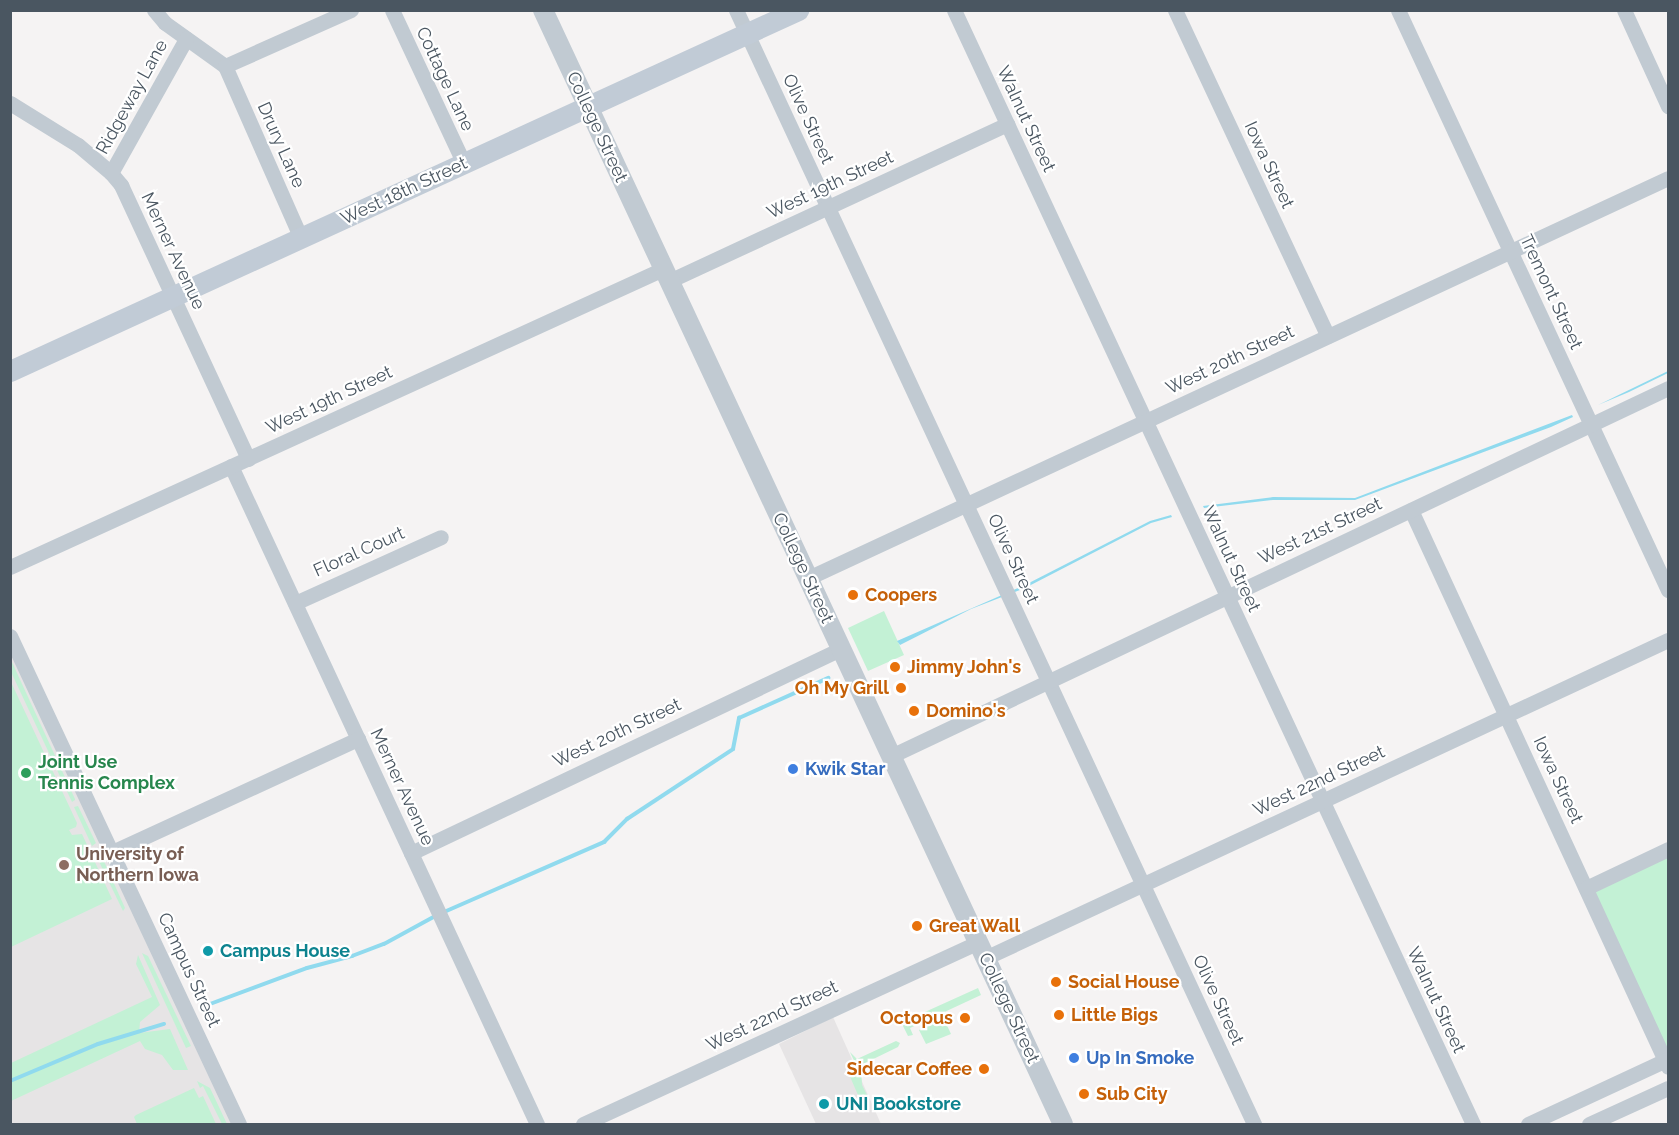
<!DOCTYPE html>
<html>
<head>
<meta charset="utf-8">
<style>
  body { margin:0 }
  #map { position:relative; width:1679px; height:1135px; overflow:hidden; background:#f5f3f3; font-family:Raleway,sans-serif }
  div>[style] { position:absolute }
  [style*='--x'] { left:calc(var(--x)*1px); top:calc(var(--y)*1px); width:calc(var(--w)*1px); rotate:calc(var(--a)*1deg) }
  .education>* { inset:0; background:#e6e4e5 }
  .green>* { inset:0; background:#c3f1d5 }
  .water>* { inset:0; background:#90daee }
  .stream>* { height:4px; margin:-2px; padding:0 2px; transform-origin:2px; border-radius:2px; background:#90daee }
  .minor>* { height:15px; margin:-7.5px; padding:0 7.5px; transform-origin:7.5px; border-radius:7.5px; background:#c1cad2 }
  .tertiary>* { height:20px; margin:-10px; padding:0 10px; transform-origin:10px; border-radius:10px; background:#c1cad2 }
  .secondary>* { height:21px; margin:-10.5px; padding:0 10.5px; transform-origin:10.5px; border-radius:10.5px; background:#c1cbd6 }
  .dots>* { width:16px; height:16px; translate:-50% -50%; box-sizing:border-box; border:3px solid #fff; border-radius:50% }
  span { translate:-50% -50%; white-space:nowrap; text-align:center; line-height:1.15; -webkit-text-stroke:4.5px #fff; paint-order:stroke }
  .street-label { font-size:18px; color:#4a5661 }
  .food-label { font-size:18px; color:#c56008; font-weight:700 }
  .left { translate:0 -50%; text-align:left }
  .right { translate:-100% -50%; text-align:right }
  .leisure-label { font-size:18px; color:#27864d; font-weight:700 }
  .shop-label { font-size:18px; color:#366cbe; font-weight:700 }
  .education-label { font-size:18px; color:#785e54; font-weight:700 }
  .culture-label { font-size:18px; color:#0d838f; font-weight:700 }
  .frame { position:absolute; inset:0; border:12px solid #4a5661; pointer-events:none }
</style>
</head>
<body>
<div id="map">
  <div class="education">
    <i style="clip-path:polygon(10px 636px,240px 1124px,11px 1124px)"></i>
    <i style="clip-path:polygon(833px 1017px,881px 1124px,816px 1124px,779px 1044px)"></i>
  </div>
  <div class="green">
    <i style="clip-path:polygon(884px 611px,904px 655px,868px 671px,848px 628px)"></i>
    <i style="clip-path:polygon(11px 660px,75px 799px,75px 800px,72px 802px,11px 672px)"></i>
    <i style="clip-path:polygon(11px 682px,77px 823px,76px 827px,69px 830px,72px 835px,82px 834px,112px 899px,11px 947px)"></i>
    <i style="clip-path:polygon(78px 806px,96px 843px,92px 846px,74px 807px)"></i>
    <i style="clip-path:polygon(98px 848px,125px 908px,123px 911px,93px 849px)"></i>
    <i style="clip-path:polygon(1668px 849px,1668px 1059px,1586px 888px)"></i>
    <i style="clip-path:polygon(142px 953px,148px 956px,191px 1046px,186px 1048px)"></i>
    <i style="clip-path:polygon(138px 955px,160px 1005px,140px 1022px,139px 1033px,170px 1029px,188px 1070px,173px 1070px,162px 1055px,145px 1049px,140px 1041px,11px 1101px,11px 1063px,152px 997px,136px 964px)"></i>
    <i style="clip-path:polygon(978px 988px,981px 995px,910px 1028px,913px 1035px,908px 1036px,903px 1026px,905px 1021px)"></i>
    <i style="clip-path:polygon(944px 1019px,951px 1034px,926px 1044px,919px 1030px)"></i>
    <i style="clip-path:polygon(896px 1041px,900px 1043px,898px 1047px,861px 1065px,862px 1085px,869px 1099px,861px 1102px,848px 1072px,857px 1067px,850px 1052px,857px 1059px)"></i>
    <i style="clip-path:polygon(197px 1081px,210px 1088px,227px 1124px,222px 1124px,203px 1086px,200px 1088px)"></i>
    <i style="clip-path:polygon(194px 1088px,199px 1098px,203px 1096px,216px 1124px,137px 1124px,134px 1117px,136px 1115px)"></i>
  </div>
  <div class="water">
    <i style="clip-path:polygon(1668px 371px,1668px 373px,1629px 392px,1598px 405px)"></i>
    <i style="clip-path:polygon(1572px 415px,1573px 417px,1551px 427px,1355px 500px,1273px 500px,1204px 508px,1203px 506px,1273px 497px,1355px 498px)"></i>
    <i style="clip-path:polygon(1171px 515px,1172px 517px,1151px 523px,1025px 588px,971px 609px,900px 645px,897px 641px,1025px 585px,1150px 521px)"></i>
  </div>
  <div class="stream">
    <i style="--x:444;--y:912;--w:175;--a:-23.6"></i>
    <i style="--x:604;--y:842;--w:33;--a:-45"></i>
    <i style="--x:627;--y:819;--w:127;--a:-33.4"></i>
    <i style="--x:733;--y:749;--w:32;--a:-79"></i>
    <i style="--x:739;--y:718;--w:98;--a:-24.2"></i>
    <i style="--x:210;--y:1004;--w:103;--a:-20.4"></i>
    <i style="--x:307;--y:968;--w:47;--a:-14.9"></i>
    <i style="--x:352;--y:956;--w:34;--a:-21"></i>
    <i style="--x:384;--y:944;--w:60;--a:-28.7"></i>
    <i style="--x:10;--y:1081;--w:95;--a:-22.8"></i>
    <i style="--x:98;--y:1044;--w:69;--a:-16.9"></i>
  </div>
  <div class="minor">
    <i style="--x:154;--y:10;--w:17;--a:50"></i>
    <i style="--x:165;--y:23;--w:74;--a:35.6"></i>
    <i style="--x:225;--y:66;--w:138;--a:-24"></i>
    <i style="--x:392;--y:10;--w:170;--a:64.9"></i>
    <i style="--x:736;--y:10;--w:1229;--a:65.06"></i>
    <i style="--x:954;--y:10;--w:1229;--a:65.02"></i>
    <i style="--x:1175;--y:10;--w:360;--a:64.9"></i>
    <i style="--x:1398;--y:10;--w:640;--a:65.04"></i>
    <i style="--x:1624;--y:10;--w:106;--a:65.4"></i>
    <i style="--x:225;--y:66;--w:188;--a:66.2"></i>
    <i style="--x:10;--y:103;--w:80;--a:31.7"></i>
    <i style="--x:78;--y:145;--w:43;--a:40.3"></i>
    <i style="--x:111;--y:173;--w:16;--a:50"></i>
    <i style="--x:121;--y:185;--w:302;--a:65.1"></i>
    <i style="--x:111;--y:173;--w:154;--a:-60.8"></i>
    <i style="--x:669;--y:281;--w:373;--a:-24.9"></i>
    <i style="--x:231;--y:466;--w:726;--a:65.06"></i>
    <i style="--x:1411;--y:510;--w:613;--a:65.23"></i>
    <i style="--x:10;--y:567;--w:718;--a:-24.53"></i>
    <i style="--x:808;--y:578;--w:948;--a:-24.94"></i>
    <i style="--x:295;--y:603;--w:160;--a:-24.3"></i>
    <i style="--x:10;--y:636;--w:539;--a:64.86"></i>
    <i style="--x:891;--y:756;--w:860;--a:-25.34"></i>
    <i style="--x:112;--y:852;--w:271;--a:-24.7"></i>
    <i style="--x:411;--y:853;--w:476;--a:-25.4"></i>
    <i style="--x:1586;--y:888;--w:91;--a:-25.4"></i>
    <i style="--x:985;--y:958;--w:753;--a:-24.97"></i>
    <i style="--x:583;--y:1124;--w:435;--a:-24.7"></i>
    <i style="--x:1528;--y:1124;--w:154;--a:-24.9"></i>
    <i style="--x:1589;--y:1124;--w:87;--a:-24.5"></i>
  </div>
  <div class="tertiary">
    <i style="--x:543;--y:10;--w:1229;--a:64.98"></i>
  </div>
  <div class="secondary">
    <i style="--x:10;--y:371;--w:867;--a:-24.61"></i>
  </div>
  <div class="dots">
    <i style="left:853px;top:595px;background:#e8710a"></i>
    <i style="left:895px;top:667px;background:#e8710a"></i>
    <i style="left:901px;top:688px;background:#e8710a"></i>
    <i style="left:914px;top:711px;background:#e8710a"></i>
    <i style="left:793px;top:769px;background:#3f7fe0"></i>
    <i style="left:26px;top:773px;background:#2e9e5b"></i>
    <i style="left:64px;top:865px;background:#8d6e63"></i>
    <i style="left:917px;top:926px;background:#e8710a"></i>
    <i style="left:208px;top:951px;background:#0f9aa8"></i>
    <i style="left:1056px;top:982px;background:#e8710a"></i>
    <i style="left:1059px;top:1015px;background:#e8710a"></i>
    <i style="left:965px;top:1018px;background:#e8710a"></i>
    <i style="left:1074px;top:1058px;background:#3f7fe0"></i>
    <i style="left:984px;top:1069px;background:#e8710a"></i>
    <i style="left:1084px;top:1094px;background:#e8710a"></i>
    <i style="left:824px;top:1104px;background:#0f9aa8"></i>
  </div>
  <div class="street-label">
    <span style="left:445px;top:79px;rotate:65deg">Cottage Lane</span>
    <span style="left:132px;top:97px;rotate:-61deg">Ridgeway Lane</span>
    <span style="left:808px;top:119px;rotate:65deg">Olive Street</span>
    <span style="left:1026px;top:119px;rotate:65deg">Walnut Street</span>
    <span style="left:597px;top:127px;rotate:65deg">College Street</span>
    <span style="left:281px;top:145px;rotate:66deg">Drury Lane</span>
    <span style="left:1269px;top:165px;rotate:65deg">Iowa Street</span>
    <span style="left:830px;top:185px;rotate:-25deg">West 19th Street</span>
    <span style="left:404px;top:191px;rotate:-25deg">West 18th Street</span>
    <span style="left:173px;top:251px;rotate:65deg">Merner Avenue</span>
    <span style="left:1551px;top:292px;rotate:65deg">Tremont Street</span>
    <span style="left:1230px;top:360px;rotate:-25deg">West 20th Street</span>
    <span style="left:329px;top:400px;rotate:-25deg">West 19th Street</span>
    <span style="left:1320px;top:531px;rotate:-25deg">West 21st Street</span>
    <span style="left:359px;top:552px;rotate:-24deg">Floral Court</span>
    <span style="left:1013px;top:559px;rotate:65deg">Olive Street</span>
    <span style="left:1231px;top:559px;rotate:65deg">Walnut Street</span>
    <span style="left:803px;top:568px;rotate:65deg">College Street</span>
    <span style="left:617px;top:733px;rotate:-25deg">West 20th Street</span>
    <span style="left:1558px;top:780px;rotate:65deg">Iowa Street</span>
    <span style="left:1319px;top:781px;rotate:-25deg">West 22nd Street</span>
    <span style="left:402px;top:787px;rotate:65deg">Merner Avenue</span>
    <span style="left:189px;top:970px;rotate:65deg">Campus Street</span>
    <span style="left:1218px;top:1000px;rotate:65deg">Olive Street</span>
    <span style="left:1436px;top:1000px;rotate:65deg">Walnut Street</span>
    <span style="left:1009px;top:1008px;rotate:65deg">College Street</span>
    <span style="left:772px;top:1016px;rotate:-25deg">West 22nd Street</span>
  </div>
  <div class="food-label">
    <span class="left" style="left:865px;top:595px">Coopers</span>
    <span class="left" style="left:907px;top:667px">Jimmy John's</span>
    <span class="right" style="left:889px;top:688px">Oh My Grill</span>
    <span class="left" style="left:926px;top:711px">Domino's</span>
    <span class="left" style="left:929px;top:926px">Great Wall</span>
    <span class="left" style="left:1068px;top:982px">Social House</span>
    <span class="left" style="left:1071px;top:1015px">Little Bigs</span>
    <span class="right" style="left:953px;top:1018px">Octopus</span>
    <span class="right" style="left:972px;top:1069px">Sidecar Coffee</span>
    <span class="left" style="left:1096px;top:1094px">Sub City</span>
  </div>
  <div class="leisure-label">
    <span class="left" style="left:38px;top:773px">Joint Use<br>Tennis Complex</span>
  </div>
  <div class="shop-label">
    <span class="left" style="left:805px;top:769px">Kwik Star</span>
    <span class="left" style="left:1086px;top:1058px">Up In Smoke</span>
  </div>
  <div class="education-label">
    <span class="left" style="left:76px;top:865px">University of<br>Northern Iowa</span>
  </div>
  <div class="culture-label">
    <span class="left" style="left:220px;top:951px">Campus House</span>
    <span class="left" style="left:836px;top:1104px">UNI Bookstore</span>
  </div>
  <div class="frame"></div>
</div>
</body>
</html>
